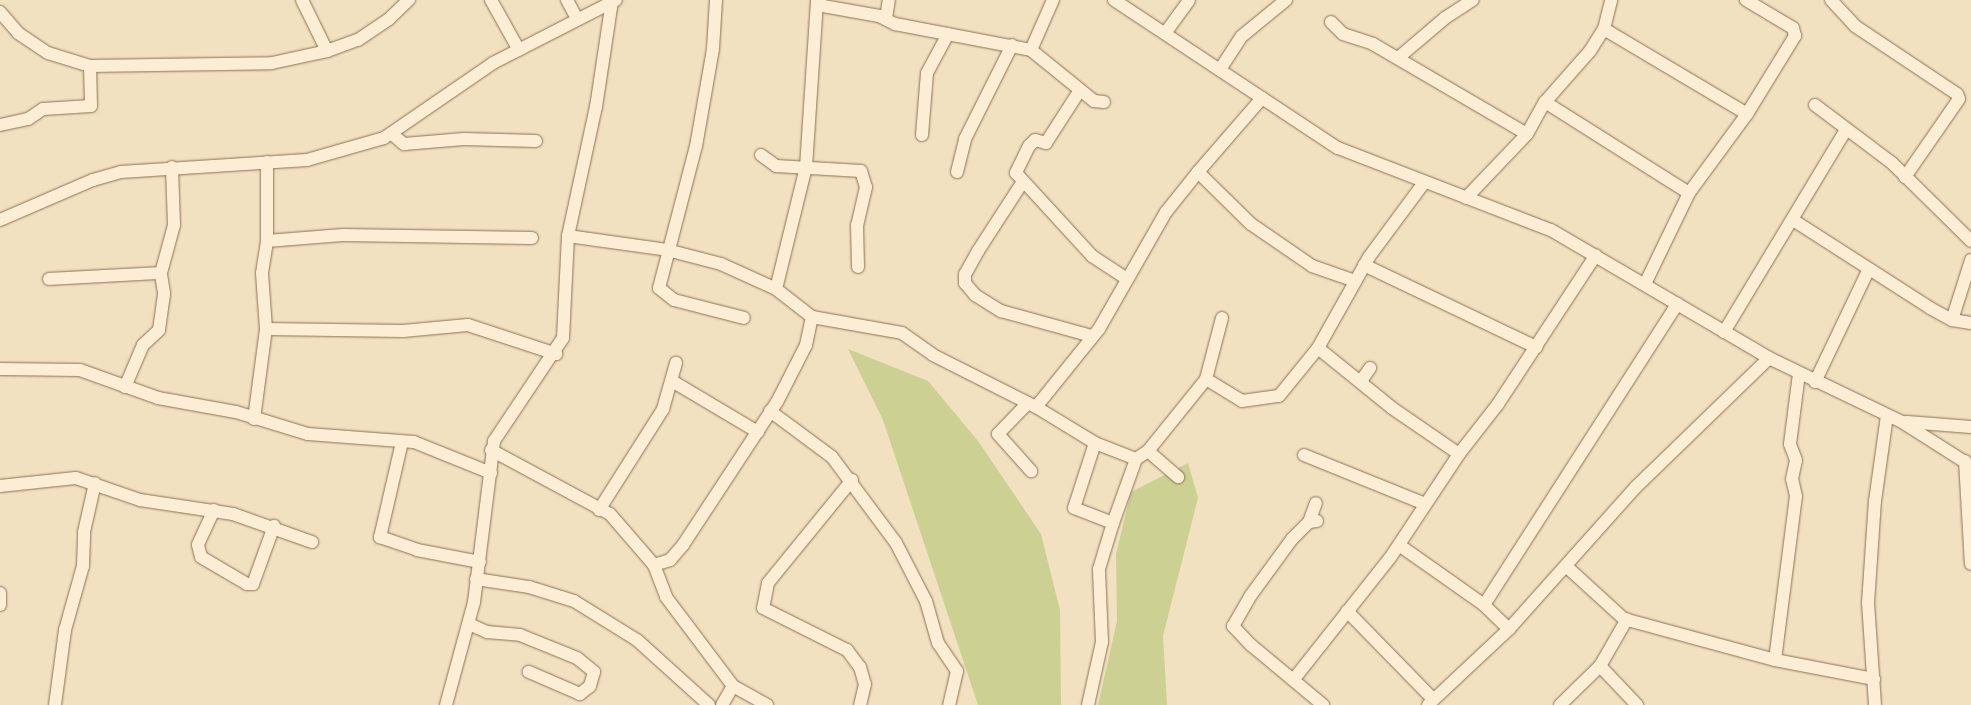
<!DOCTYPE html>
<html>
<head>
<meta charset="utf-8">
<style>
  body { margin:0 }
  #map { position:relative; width:1971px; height:705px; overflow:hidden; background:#f2e1c0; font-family:"IBM Plex Serif",serif }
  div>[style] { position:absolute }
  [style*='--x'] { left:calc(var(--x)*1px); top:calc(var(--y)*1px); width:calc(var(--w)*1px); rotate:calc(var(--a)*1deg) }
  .green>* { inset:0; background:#ccd093 }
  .roads { filter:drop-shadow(0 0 1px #8c7156) drop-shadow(0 0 1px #8c7156) }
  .minor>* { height:12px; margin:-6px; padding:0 6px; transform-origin:6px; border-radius:6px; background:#fbeed4 }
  span { translate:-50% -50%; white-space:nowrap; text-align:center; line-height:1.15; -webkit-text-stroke:4px #f8ebd0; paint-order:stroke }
</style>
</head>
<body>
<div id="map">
  <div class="green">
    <i style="clip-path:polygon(848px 349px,928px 381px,978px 441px,1041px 534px,1060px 610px,1061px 705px,978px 705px,883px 420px)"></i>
    <i style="clip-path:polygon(1188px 463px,1198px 498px,1163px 636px,1167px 705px,1098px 705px,1117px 621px,1116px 554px,1131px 492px)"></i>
  </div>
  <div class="roads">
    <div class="minor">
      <i style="--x:302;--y:0;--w:57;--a:63.9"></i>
      <i style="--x:327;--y:51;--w:33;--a:-20"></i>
      <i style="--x:358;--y:40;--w:37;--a:-34"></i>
      <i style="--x:389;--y:19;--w:28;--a:-44"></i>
      <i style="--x:491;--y:0;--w:57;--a:60.8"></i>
      <i style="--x:567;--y:0;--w:21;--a:62"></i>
      <i style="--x:716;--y:0;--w:49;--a:93.5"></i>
      <i style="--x:713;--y:49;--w:98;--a:99.9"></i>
      <i style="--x:696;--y:146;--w:147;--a:104.6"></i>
      <i style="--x:659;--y:288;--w:19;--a:39"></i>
      <i style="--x:674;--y:300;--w:72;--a:14.4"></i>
      <i style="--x:817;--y:0;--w:8;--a:45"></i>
      <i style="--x:823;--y:6;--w:57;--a:10.1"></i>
      <i style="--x:879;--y:16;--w:18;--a:27"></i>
      <i style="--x:895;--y:24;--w:138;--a:10.8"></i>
      <i style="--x:1031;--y:50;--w:81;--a:39"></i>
      <i style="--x:1094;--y:101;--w:10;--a:6"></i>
      <i style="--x:1114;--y:0;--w:268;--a:33.5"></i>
      <i style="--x:1338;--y:148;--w:228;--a:21.1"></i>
      <i style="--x:1551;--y:230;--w:253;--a:30.4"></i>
      <i style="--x:1769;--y:358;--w:148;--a:25.7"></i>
      <i style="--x:1902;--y:422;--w:82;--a:32.5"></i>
      <i style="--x:1831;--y:0;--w:35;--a:47"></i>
      <i style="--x:1855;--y:26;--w:123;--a:33.7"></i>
      <i style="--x:1957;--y:94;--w:5;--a:68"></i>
      <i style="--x:1959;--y:99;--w:95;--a:124.7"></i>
      <i style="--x:0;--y:12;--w:28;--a:49"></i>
      <i style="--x:18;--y:33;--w:36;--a:34"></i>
      <i style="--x:48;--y:53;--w:44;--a:17.2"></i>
      <i style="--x:90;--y:66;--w:182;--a:-0.9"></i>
      <i style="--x:272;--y:63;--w:56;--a:-12.3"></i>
      <i style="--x:886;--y:18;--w:18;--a:-81"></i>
      <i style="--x:1331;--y:22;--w:17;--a:45"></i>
      <i style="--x:1343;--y:34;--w:32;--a:18"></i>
      <i style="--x:1373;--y:44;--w:178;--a:30.3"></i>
      <i style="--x:1604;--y:29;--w:166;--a:30.7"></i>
      <i style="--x:1166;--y:32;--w:39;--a:-54"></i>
      <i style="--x:1031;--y:50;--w:55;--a:-66.3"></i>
      <i style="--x:1398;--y:58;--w:62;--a:-40.4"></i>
      <i style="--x:1445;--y:18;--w:33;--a:-33"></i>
      <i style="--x:1221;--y:68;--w:38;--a:-57"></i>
      <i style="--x:1242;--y:36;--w:57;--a:-39.3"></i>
      <i style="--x:1080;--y:90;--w:63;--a:122.7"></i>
      <i style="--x:1046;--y:143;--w:11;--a:-165"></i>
      <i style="--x:1035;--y:140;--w:8;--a:135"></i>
      <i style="--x:1029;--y:146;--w:30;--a:116"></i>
      <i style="--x:1016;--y:173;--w:113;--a:47.5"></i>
      <i style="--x:1092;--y:256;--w:42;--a:33.3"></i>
      <i style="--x:1545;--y:102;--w:170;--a:32.3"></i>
      <i style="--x:1815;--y:105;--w:96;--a:37"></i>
      <i style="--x:1892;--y:163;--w:111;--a:44.6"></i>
      <i style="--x:0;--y:125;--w:29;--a:-12"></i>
      <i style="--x:28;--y:119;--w:18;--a:-34"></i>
      <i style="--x:43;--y:109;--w:48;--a:-3.6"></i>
      <i style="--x:91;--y:106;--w:40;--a:-91.4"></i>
      <i style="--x:392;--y:134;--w:16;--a:40"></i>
      <i style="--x:404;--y:144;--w:60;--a:-4.8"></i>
      <i style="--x:464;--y:139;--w:72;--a:1.6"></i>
      <i style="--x:922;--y:135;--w:62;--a:-85.4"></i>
      <i style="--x:927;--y:73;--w:44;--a:-61.7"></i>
      <i style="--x:761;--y:155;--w:19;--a:36"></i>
      <i style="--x:776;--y:166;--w:85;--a:3.4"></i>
      <i style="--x:861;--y:171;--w:17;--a:73"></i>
      <i style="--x:866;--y:187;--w:39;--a:103"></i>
      <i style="--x:857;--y:225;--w:42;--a:88.6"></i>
      <i style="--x:957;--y:172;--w:34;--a:-76"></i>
      <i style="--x:965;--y:139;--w:105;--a:-63.4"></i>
      <i style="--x:1198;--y:172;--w:98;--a:-49.1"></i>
      <i style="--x:1022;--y:183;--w:81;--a:122.9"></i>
      <i style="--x:978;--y:251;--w:26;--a:119"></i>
      <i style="--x:965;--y:274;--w:9;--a:90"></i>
      <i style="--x:965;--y:283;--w:16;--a:50"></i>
      <i style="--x:975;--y:295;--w:31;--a:32"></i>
      <i style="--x:1001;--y:311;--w:94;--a:15.4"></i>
      <i style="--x:1466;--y:198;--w:88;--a:-46.4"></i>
      <i style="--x:1527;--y:134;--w:37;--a:-61"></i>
      <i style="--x:1545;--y:102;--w:68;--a:-48.6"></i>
      <i style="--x:1590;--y:51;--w:26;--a:-58"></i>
      <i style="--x:1604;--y:29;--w:30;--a:-76"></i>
      <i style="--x:0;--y:220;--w:101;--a:-23.3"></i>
      <i style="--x:93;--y:180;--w:29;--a:-16"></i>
      <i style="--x:121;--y:172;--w:186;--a:-3.7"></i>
      <i style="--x:307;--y:160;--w:80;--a:-15.9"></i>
      <i style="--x:384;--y:138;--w:132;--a:-34.5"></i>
      <i style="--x:493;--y:63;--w:138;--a:-27.1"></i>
      <i style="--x:1793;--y:220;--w:163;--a:32.7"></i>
      <i style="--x:1930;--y:308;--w:25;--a:29"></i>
      <i style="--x:1952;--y:320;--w:19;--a:9"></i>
      <i style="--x:568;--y:236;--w:100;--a:8"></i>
      <i style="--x:667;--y:250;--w:56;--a:14.5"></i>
      <i style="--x:721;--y:264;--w:60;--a:24.4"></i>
      <i style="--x:776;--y:289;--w:46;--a:37.9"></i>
      <i style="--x:267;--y:241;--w:76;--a:-4.5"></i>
      <i style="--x:343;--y:235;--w:189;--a:0.9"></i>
      <i style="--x:1364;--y:265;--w:191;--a:25.5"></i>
      <i style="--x:49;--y:279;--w:112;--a:-3.1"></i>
      <i style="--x:1645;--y:284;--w:101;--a:-64.2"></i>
      <i style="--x:1689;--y:193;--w:98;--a:-53.7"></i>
      <i style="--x:1747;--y:114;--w:92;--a:-58.4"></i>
      <i style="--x:1795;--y:36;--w:8;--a:-104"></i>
      <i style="--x:1793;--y:28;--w:55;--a:-149.2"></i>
      <i style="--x:776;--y:289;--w:126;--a:-76.2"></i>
      <i style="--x:806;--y:167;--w:166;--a:-86.2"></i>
      <i style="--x:1952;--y:320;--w:63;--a:-72.4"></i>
      <i style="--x:266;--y:329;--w:137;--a:0.8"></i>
      <i style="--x:403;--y:331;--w:65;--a:-5.3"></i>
      <i style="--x:468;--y:325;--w:93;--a:18.2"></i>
      <i style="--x:1724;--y:332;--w:236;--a:-58.9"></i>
      <i style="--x:1318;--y:348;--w:95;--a:39"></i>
      <i style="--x:1392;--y:408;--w:81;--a:34.5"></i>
      <i style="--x:0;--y:369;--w:80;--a:0.7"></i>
      <i style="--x:80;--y:370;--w:83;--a:19.7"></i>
      <i style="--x:158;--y:398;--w:79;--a:10.2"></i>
      <i style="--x:236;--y:412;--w:75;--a:17"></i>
      <i style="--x:308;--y:434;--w:106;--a:4.3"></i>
      <i style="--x:414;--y:442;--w:83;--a:21.9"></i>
      <i style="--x:1206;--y:379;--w:42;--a:31.4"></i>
      <i style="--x:1242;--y:401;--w:37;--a:-8"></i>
      <i style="--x:1279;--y:396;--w:62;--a:-50.9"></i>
      <i style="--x:1318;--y:348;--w:104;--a:-60.7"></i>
      <i style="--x:1369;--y:257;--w:91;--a:-53.5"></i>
      <i style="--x:672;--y:381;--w:100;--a:30.7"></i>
      <i style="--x:1361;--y:381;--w:16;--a:-55"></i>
      <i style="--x:1815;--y:382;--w:125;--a:-64.5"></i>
      <i style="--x:125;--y:387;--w:46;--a:-66.8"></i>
      <i style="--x:143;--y:345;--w:22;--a:-43"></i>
      <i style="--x:159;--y:330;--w:37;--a:-82"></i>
      <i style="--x:164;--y:293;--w:20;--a:-99"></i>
      <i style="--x:161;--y:273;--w:50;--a:-74.8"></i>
      <i style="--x:174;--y:225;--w:58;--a:-92"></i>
      <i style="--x:1028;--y:403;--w:43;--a:134.1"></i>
      <i style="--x:998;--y:434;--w:50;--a:48.3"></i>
      <i style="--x:1036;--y:407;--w:100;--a:-51.1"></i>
      <i style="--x:1099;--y:329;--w:135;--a:-60.2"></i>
      <i style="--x:1166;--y:212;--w:51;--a:-51.3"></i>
      <i style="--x:1198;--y:172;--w:74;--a:44.5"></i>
      <i style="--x:1251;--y:224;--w:74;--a:34.5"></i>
      <i style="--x:1312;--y:266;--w:46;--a:19.2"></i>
      <i style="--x:770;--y:411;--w:77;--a:36.6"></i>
      <i style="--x:832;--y:457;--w:107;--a:53.3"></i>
      <i style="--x:896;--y:543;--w:65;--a:62.7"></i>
      <i style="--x:926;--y:601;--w:44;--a:74.1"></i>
      <i style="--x:938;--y:643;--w:34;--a:56"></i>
      <i style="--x:957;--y:671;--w:35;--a:103"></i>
      <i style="--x:254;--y:419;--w:91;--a:-82.4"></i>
      <i style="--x:266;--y:329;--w:56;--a:-94.1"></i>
      <i style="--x:262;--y:273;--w:32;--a:-81"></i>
      <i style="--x:267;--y:241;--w:79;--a:-90"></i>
      <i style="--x:1907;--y:422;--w:64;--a:4.5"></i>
      <i style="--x:402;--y:442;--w:98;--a:103"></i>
      <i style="--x:380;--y:537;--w:39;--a:19"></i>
      <i style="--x:417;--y:550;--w:64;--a:10.8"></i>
      <i style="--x:1095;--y:443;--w:68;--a:107.9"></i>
      <i style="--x:1074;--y:508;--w:42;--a:21"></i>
      <i style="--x:491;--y:450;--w:135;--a:28.3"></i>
      <i style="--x:610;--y:514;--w:67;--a:49.2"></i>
      <i style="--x:654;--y:565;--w:34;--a:69"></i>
      <i style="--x:666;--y:597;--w:111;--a:53"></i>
      <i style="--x:733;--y:686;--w:39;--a:29"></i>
      <i style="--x:1148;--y:451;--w:40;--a:41"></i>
      <i style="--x:1304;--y:455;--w:131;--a:22"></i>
      <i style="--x:1965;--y:461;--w:103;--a:86.7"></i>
      <i style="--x:852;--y:480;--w:133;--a:129.2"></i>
      <i style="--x:768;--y:583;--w:25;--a:101"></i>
      <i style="--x:763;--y:608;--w:94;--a:26.6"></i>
      <i style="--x:847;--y:650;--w:21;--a:53"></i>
      <i style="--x:860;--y:667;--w:18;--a:74"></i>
      <i style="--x:865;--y:684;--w:22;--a:103"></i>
      <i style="--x:0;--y:486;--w:76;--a:-6"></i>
      <i style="--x:76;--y:478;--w:68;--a:19"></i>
      <i style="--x:140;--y:500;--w:94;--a:8.6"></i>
      <i style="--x:233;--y:514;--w:84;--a:19.5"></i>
      <i style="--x:214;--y:510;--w:38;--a:115"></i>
      <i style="--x:198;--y:545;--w:12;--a:76"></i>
      <i style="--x:201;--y:557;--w:53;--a:30.4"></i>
      <i style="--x:247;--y:584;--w:6;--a:0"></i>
      <i style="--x:253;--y:584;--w:62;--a:-70.1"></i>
      <i style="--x:599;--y:510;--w:120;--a:-57.6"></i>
      <i style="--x:663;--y:409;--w:48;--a:-74.2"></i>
      <i style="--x:1317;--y:521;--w:8;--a:173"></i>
      <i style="--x:1309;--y:522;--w:24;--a:135"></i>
      <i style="--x:1292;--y:539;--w:69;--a:126.2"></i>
      <i style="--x:1251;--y:595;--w:36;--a:120"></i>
      <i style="--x:1233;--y:626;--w:26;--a:47"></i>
      <i style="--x:1251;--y:645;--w:94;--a:39.8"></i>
      <i style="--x:1309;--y:522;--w:20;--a:-70"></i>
      <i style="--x:1399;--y:545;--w:104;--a:35.2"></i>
      <i style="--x:1484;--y:605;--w:35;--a:44"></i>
      <i style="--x:654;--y:565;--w:17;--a:-17"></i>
      <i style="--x:670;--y:560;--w:20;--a:-49"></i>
      <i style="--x:683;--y:545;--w:171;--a:-56.7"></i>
      <i style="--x:777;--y:402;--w:64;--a:-63"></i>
      <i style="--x:806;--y:345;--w:29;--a:-78"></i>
      <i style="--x:812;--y:317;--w:91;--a:10.1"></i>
      <i style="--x:902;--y:333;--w:38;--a:35"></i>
      <i style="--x:933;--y:355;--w:115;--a:26.8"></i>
      <i style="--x:1036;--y:407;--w:69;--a:31.4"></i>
      <i style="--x:1095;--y:443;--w:44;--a:21.3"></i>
      <i style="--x:1567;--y:567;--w:77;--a:42.4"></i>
      <i style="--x:1624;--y:619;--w:156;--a:15.2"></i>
      <i style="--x:1775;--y:660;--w:101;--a:10.9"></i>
      <i style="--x:476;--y:579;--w:54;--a:8.6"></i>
      <i style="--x:529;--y:587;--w:47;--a:17.3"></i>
      <i style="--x:574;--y:601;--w:74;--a:31.8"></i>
      <i style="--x:637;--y:640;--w:97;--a:42.1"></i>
      <i style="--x:0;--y:593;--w:12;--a:90"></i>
      <i style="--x:1484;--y:605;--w:358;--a:-57.3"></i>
      <i style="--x:1347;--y:611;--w:123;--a:45.7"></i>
      <i style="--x:469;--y:624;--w:20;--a:24"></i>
      <i style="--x:487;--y:632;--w:33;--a:5"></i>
      <i style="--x:520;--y:635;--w:61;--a:22"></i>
      <i style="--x:577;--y:658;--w:22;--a:39"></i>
      <i style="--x:594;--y:672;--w:15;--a:106"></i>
      <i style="--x:590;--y:686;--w:13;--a:141"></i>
      <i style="--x:580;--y:694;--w:56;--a:-156.7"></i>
      <i style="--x:1775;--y:660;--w:165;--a:-82.7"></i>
      <i style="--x:1796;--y:496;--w:17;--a:-103"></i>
      <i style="--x:1792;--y:479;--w:19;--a:-78"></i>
      <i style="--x:1796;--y:460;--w:17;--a:-111"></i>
      <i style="--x:1790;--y:444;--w:71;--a:-82.7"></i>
      <i style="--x:1600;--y:666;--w:54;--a:46.5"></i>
      <i style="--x:1294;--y:679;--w:154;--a:-51.6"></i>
      <i style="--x:1390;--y:558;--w:125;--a:-56.4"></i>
      <i style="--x:1459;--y:454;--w:63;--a:-52"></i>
      <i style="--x:1498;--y:404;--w:178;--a:-56.7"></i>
      <i style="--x:55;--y:705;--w:76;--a:-82.4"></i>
      <i style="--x:65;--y:630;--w:66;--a:-74.3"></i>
      <i style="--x:83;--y:566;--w:34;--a:-88"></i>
      <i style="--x:84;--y:532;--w:50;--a:-77.3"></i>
      <i style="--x:446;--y:705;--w:107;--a:-74.8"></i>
      <i style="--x:474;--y:602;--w:162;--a:-82.9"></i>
      <i style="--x:494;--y:441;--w:124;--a:-56.2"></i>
      <i style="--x:563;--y:338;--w:102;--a:-87.2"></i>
      <i style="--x:568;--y:236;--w:132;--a:-77.8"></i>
      <i style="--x:596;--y:107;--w:107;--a:-81.4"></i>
      <i style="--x:722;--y:705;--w:22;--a:-60"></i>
      <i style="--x:1088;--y:705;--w:65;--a:-77.5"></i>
      <i style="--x:1102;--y:642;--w:73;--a:-92.4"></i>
      <i style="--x:1099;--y:569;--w:48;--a:-73.1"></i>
      <i style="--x:1113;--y:523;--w:68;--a:-70.2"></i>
      <i style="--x:1136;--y:459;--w:14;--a:-34"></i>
      <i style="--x:1148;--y:451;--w:92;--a:-51.1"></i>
      <i style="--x:1206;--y:379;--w:63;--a:-75.3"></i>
      <i style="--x:1428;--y:705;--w:111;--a:-43.2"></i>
      <i style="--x:1509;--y:629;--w:191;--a:-48.2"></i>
      <i style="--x:1636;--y:487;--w:185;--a:-44.1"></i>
      <i style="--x:1560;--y:705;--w:56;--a:-44.3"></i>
      <i style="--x:1600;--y:666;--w:54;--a:-60.1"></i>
      <i style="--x:1875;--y:705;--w:102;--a:-93.9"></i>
      <i style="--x:1868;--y:603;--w:102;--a:-86.1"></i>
      <i style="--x:1875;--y:501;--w:86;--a:-82"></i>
    </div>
  </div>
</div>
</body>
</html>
